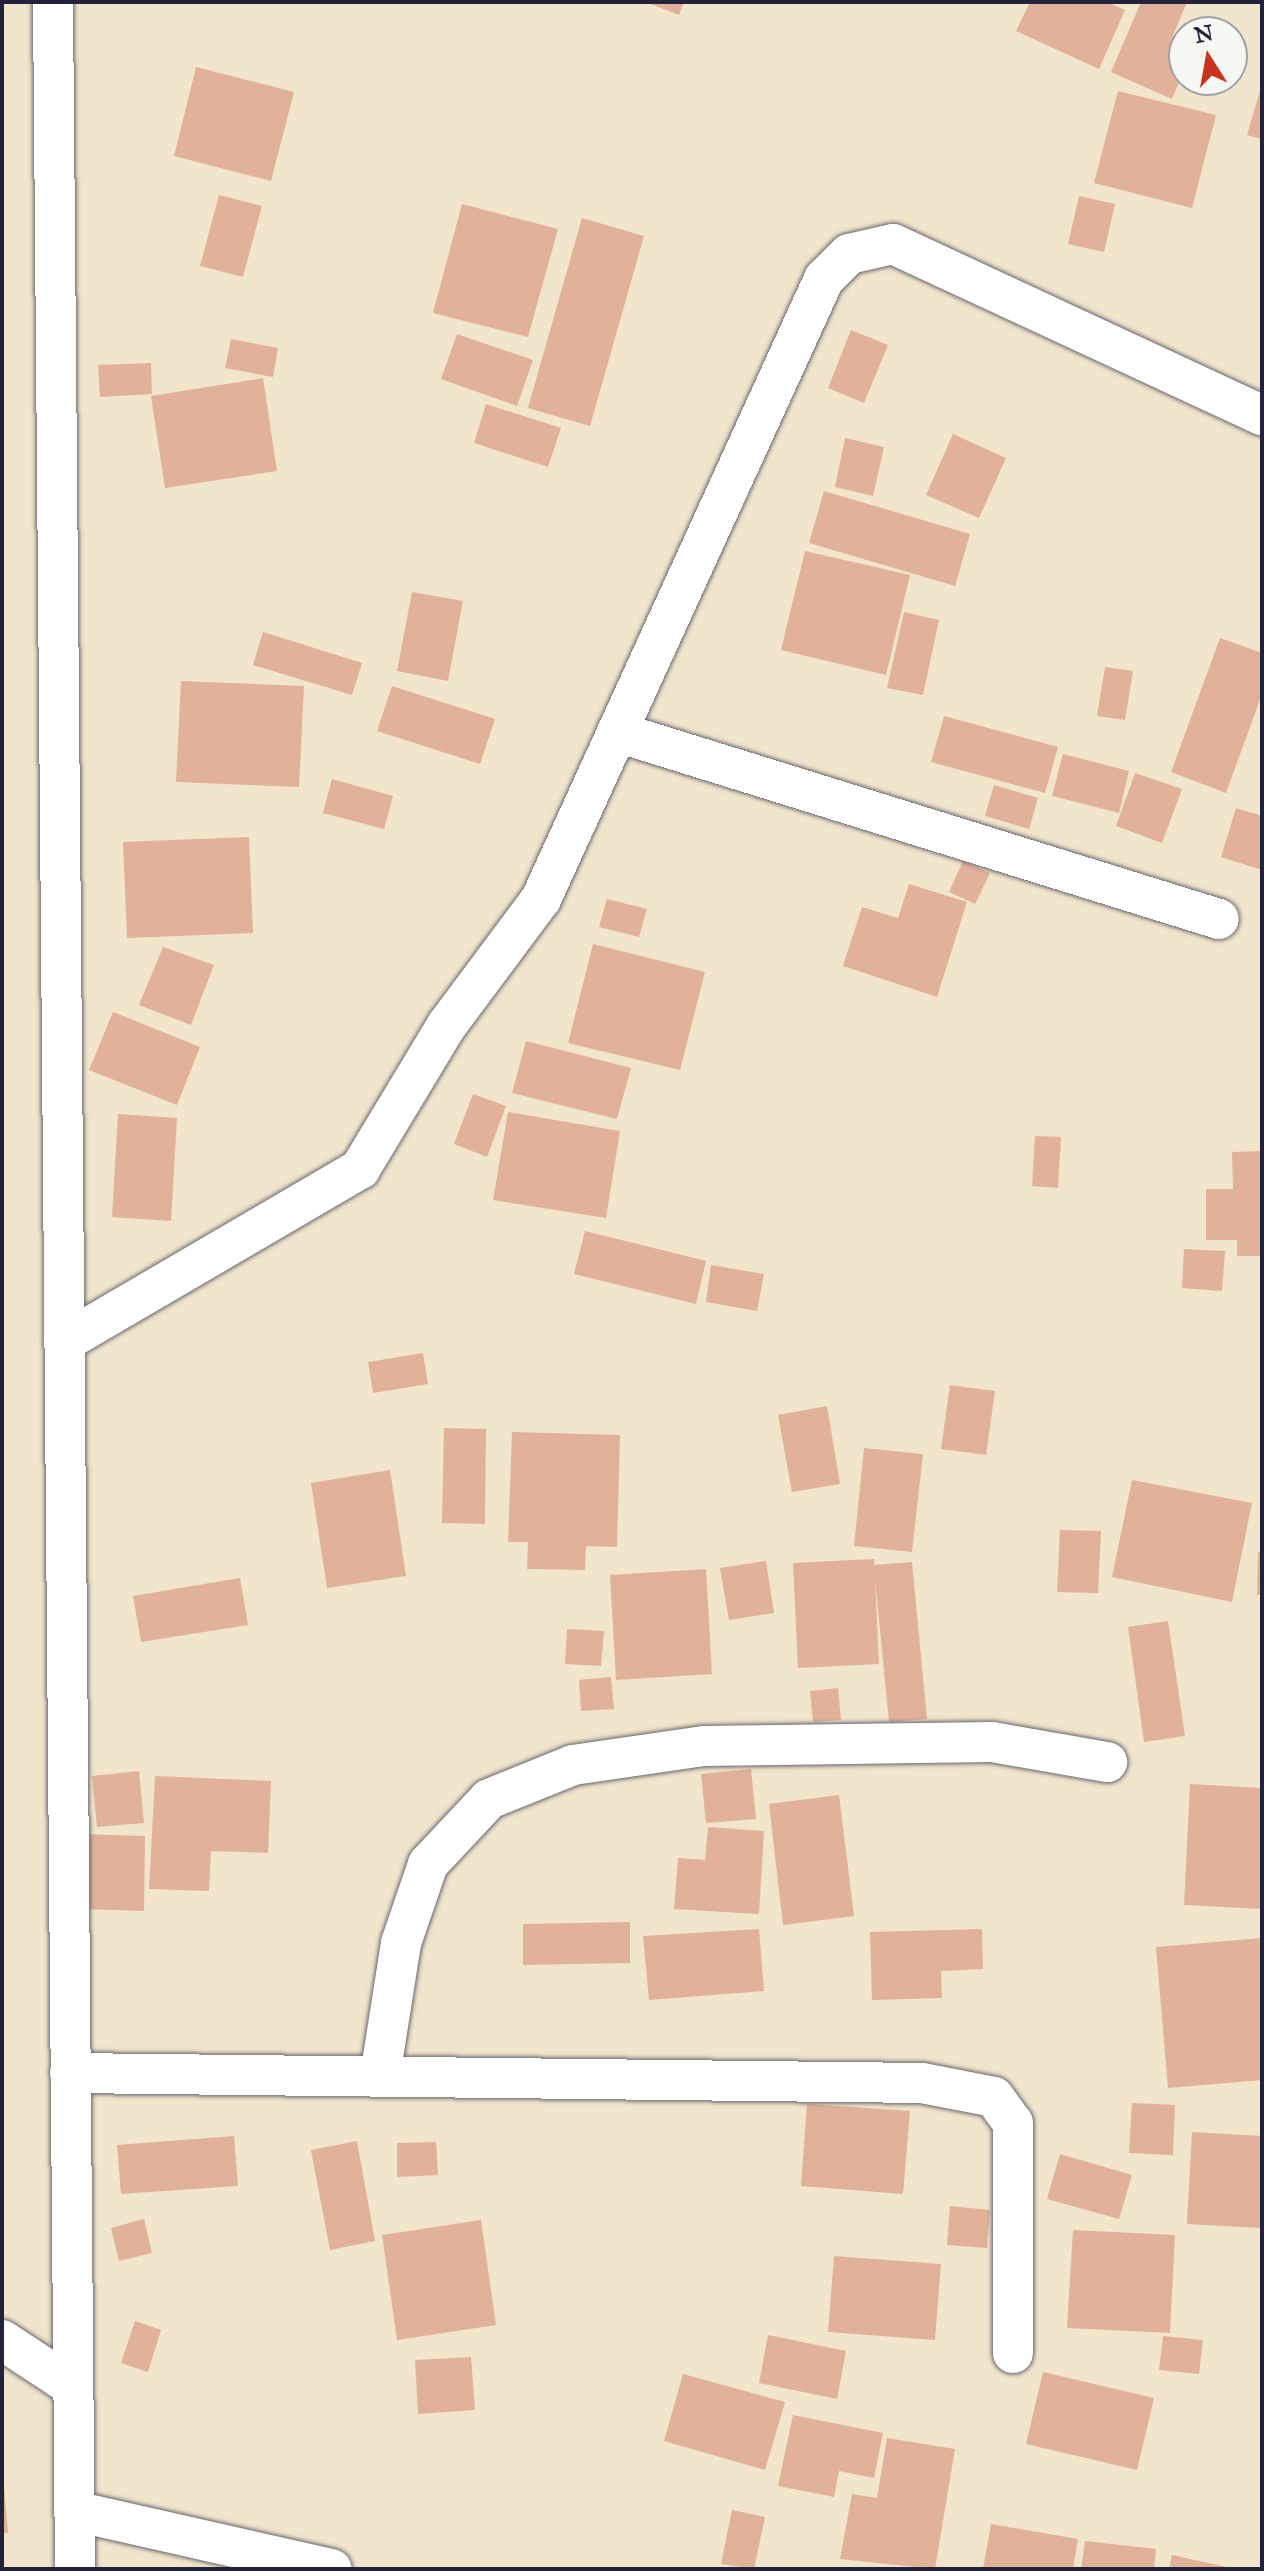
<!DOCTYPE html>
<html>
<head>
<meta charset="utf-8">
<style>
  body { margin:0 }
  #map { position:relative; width:1264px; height:2571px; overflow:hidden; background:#f1e5cc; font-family:"IM FELL Great Primer",serif }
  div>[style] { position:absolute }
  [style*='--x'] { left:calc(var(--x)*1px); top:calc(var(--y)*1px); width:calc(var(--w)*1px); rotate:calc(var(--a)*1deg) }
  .building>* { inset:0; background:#e2b199 }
  .roads { filter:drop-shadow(0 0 2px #6a666e) drop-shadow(0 0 2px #6a666e) }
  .street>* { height:40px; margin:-20px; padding:0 20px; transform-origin:20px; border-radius:20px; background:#fff }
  span { translate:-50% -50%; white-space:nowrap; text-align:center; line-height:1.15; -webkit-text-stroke:7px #f6f6f2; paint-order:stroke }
  .frame { position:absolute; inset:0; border:4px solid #22223b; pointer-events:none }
  .north { position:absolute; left:1168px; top:16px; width:80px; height:80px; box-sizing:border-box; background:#f6f6f2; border:2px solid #a1a1a9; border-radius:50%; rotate:349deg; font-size:22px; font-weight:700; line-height:32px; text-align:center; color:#22223b }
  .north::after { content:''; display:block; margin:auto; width:28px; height:36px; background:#c8321e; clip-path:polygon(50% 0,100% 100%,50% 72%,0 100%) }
</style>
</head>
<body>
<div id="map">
  <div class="building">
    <i style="clip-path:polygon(645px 2px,684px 2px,679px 15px)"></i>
    <i style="clip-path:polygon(1030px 2px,1107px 2px,1125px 10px,1099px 69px,1016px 31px)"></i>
    <i style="clip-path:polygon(1141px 2px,1187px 2px,1173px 35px,1184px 40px,1184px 70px,1172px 99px,1111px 72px)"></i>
    <i style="clip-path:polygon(196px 67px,294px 92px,271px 181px,174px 156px)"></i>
    <i style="clip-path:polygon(1262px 84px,1262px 139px,1247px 135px)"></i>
    <i style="clip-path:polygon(1118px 91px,1216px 115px,1192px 208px,1094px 183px)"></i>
    <i style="clip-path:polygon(219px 195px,262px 206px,243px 277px,200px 266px)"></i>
    <i style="clip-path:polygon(1079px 196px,1115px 204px,1104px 252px,1068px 244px)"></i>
    <i style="clip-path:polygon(462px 204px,558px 229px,528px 337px,433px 313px)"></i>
    <i style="clip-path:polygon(582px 218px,644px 236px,590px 426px,528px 408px)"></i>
    <i style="clip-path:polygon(851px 330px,888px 345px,864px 403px,828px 388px)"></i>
    <i style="clip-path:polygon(457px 334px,533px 360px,517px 406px,441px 379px)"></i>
    <i style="clip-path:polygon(231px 339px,278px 348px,273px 377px,225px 368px)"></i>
    <i style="clip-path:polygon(151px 363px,152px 394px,100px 397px,98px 365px)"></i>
    <i style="clip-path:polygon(263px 378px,277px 471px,165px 488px,151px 396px)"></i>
    <i style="clip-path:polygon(486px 404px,561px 428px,548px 467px,474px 443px)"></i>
    <i style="clip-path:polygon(953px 434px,1006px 458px,979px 518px,926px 495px)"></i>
    <i style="clip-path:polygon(845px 438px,884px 447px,873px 496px,835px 487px)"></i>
    <i style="clip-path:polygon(824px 491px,970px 534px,955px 586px,809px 543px)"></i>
    <i style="clip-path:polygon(805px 551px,910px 575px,886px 675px,781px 650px)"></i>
    <i style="clip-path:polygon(412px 592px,463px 601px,448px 681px,397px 671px)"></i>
    <i style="clip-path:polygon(904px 612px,939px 620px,923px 695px,887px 688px)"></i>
    <i style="clip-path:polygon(263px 632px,362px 663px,352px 695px,253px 665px)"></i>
    <i style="clip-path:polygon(1220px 638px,1262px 653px,1262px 694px,1226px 793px,1171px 772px)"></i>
    <i style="clip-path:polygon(1105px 667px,1133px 671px,1125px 720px,1097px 716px)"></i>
    <i style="clip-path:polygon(181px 681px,304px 686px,299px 787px,176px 782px)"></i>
    <i style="clip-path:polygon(392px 686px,495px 719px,480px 764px,377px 731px)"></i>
    <i style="clip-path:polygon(944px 716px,1058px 747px,1045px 793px,931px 762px)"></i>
    <i style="clip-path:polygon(1063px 754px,1129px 771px,1119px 813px,1052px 796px)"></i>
    <i style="clip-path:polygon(1135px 773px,1182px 789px,1162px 843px,1116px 826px)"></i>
    <i style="clip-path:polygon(332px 779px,393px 796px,384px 829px,323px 813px)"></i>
    <i style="clip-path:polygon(994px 785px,1038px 798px,1029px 829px,985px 816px)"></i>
    <i style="clip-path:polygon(1236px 808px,1262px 816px,1262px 870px,1221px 857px)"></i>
    <i style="clip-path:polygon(249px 837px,253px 933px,127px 938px,123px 842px)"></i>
    <i style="clip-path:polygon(963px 861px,990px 873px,975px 904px,949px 892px)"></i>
    <i style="clip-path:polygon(909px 884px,967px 902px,937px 997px,843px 966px,862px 907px,898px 918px)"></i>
    <i style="clip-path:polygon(607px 899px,647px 909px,639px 937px,599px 927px)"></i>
    <i style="clip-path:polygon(593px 944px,705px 972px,680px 1070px,568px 1043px)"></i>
    <i style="clip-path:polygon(163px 947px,214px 965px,191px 1025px,139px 1005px)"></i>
    <i style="clip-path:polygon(113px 1012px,200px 1047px,177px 1105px,89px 1070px)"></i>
    <i style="clip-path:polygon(526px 1041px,631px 1068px,617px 1119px,512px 1093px)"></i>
    <i style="clip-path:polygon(473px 1094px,506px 1106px,487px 1157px,454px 1144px)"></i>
    <i style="clip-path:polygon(508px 1112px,620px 1131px,606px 1218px,493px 1200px)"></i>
    <i style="clip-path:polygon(118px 1114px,177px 1118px,171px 1221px,112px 1217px)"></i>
    <i style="clip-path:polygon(1035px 1136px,1061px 1137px,1058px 1188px,1032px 1186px)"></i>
    <i style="clip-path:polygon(1262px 1151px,1262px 1256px,1237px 1256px,1237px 1240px,1206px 1240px,1206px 1189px,1233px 1189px,1232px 1152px)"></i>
    <i style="clip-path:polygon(585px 1231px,706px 1261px,696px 1304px,574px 1274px)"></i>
    <i style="clip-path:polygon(1184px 1249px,1225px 1251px,1222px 1291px,1182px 1288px)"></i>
    <i style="clip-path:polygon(711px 1265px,764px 1274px,757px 1311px,706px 1302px)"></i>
    <i style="clip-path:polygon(423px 1353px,428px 1384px,373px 1393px,368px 1362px)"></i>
    <i style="clip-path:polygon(950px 1385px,995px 1391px,986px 1455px,941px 1449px)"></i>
    <i style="clip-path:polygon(827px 1406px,840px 1484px,792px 1492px,778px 1415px)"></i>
    <i style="clip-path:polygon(444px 1428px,486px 1429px,485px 1524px,442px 1523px)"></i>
    <i style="clip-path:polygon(512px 1432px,620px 1435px,617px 1547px,586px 1546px,585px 1570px,527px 1569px,528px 1542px,508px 1542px)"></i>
    <i style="clip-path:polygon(864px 1448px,923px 1454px,912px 1552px,854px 1546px)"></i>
    <i style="clip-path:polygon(390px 1470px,406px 1576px,327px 1588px,311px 1483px)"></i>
    <i style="clip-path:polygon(1132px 1480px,1252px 1503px,1232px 1602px,1112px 1577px)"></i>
    <i style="clip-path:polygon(1060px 1530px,1101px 1531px,1098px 1593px,1057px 1592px)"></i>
    <i style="clip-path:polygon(1258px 1552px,1262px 1552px,1262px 1595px,1257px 1595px)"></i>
    <i style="clip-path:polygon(874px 1559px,874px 1565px,912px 1562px,927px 1719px,889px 1722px,875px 1579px,879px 1664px,798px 1668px,793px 1563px)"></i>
    <i style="clip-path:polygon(766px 1561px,774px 1613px,729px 1620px,720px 1568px)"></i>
    <i style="clip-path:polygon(706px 1569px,712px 1674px,616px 1680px,610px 1575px)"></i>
    <i style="clip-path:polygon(240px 1578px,248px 1625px,141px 1642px,133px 1596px)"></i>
    <i style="clip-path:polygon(1168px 1621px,1185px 1736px,1144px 1742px,1128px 1627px)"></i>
    <i style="clip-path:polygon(567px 1629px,604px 1631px,601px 1666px,565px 1664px)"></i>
    <i style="clip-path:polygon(611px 1677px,614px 1709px,581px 1711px,579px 1680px)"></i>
    <i style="clip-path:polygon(838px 1688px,841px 1720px,813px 1722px,810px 1691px)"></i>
    <i style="clip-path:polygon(751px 1769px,756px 1819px,706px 1823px,701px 1774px)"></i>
    <i style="clip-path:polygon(139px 1771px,144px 1823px,97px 1827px,92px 1776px)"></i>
    <i style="clip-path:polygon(155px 1776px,271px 1781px,268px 1853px,211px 1851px,209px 1891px,149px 1889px)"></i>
    <i style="clip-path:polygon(1190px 1784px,1262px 1788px,1262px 1909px,1184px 1905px)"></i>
    <i style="clip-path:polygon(839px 1795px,854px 1916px,783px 1925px,769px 1804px)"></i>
    <i style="clip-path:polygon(708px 1827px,764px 1831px,759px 1914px,674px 1909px,678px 1858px,705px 1860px)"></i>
    <i style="clip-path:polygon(80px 1834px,145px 1836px,144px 1911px,80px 1909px)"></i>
    <i style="clip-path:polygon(630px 1922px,630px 1963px,523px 1965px,523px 1924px)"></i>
    <i style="clip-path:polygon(759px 1929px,764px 1991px,649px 2000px,643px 1936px)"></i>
    <i style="clip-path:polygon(982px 1929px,983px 1969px,941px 1971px,942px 1998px,872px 2000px,870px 1932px)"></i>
    <i style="clip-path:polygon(1262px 1938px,1262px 2080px,1168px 2088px,1156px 1947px)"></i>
    <i style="clip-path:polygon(1132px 2103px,1175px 2105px,1173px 2155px,1129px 2153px)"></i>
    <i style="clip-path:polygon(807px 2104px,910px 2111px,903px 2194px,801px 2186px)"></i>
    <i style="clip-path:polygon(1192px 2132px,1262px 2136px,1262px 2228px,1187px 2224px)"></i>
    <i style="clip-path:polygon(234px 2136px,238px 2186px,121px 2194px,117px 2145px)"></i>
    <i style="clip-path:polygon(357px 2141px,375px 2241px,330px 2250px,311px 2150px)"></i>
    <i style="clip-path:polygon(436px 2142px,438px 2175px,397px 2177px,397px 2143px)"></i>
    <i style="clip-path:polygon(1060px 2154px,1132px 2175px,1119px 2219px,1047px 2199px)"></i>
    <i style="clip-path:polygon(950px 2206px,990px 2210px,987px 2248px,947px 2245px)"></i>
    <i style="clip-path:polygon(144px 2219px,152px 2253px,119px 2261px,111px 2228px)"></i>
    <i style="clip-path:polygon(481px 2220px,496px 2325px,397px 2340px,382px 2235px)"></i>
    <i style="clip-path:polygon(1073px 2230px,1175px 2235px,1170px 2333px,1067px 2328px)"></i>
    <i style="clip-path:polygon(834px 2256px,941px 2264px,935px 2340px,828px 2332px)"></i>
    <i style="clip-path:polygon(135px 2321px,161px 2330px,148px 2372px,121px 2363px)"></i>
    <i style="clip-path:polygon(768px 2335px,846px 2351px,837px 2399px,759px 2383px)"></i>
    <i style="clip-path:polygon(1163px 2336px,1203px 2340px,1199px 2374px,1159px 2370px)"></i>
    <i style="clip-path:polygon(471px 2357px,475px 2410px,418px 2414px,415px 2360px)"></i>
    <i style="clip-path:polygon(1043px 2372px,1154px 2398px,1137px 2470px,1026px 2444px)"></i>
    <i style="clip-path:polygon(683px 2374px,785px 2402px,765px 2470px,664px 2441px)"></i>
    <i style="clip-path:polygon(793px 2415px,883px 2433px,874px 2478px,839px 2471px,834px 2497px,778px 2486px)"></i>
    <i style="clip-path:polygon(887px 2438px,955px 2449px,935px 2569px,840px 2559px,852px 2494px,877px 2498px)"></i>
    <i style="clip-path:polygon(2px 2462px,8px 2533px,2px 2533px)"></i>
    <i style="clip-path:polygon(732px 2510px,765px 2517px,754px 2569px,721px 2564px)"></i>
    <i style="clip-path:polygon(991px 2524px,1078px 2539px,1073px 2569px,983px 2569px)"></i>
    <i style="clip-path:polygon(1085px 2541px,1156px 2549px,1154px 2569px,1081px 2569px)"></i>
    <i style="clip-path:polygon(1172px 2555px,1231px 2568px,1231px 2569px,1169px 2569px)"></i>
  </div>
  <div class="roads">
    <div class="street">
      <i style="--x:53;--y:2;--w:2567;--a:89.51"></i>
      <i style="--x:617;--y:732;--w:630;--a:17.26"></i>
      <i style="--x:64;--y:1342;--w:343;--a:-30.3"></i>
      <i style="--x:360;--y:1169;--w:168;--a:-58.9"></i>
      <i style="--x:447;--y:1025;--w:157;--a:-53.3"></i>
      <i style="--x:541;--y:899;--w:682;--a:-65.47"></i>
      <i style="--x:824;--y:279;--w:35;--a:-45"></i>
      <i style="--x:849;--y:254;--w:45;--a:-12.8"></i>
      <i style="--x:893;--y:244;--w:407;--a:24.9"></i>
      <i style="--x:70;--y:2073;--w:852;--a:0.67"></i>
      <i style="--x:922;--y:2083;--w:73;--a:11"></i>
      <i style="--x:994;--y:2097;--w:32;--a:54"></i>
      <i style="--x:1013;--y:2123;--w:230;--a:90"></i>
      <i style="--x:380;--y:2076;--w:135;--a:-81"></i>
      <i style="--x:401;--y:1943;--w:83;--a:-71.1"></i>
      <i style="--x:428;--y:1864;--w:89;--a:-46.8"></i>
      <i style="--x:489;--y:1799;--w:91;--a:-22"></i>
      <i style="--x:573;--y:1765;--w:132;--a:-8.3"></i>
      <i style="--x:704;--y:1746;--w:288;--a:-0.8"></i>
      <i style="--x:992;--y:1742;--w:117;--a:9.9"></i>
      <i style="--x:2;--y:2340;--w:84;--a:33.3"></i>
      <i style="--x:74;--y:2511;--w:264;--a:12.7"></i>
    </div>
  </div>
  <div class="frame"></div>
  <div class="north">N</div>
</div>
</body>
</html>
